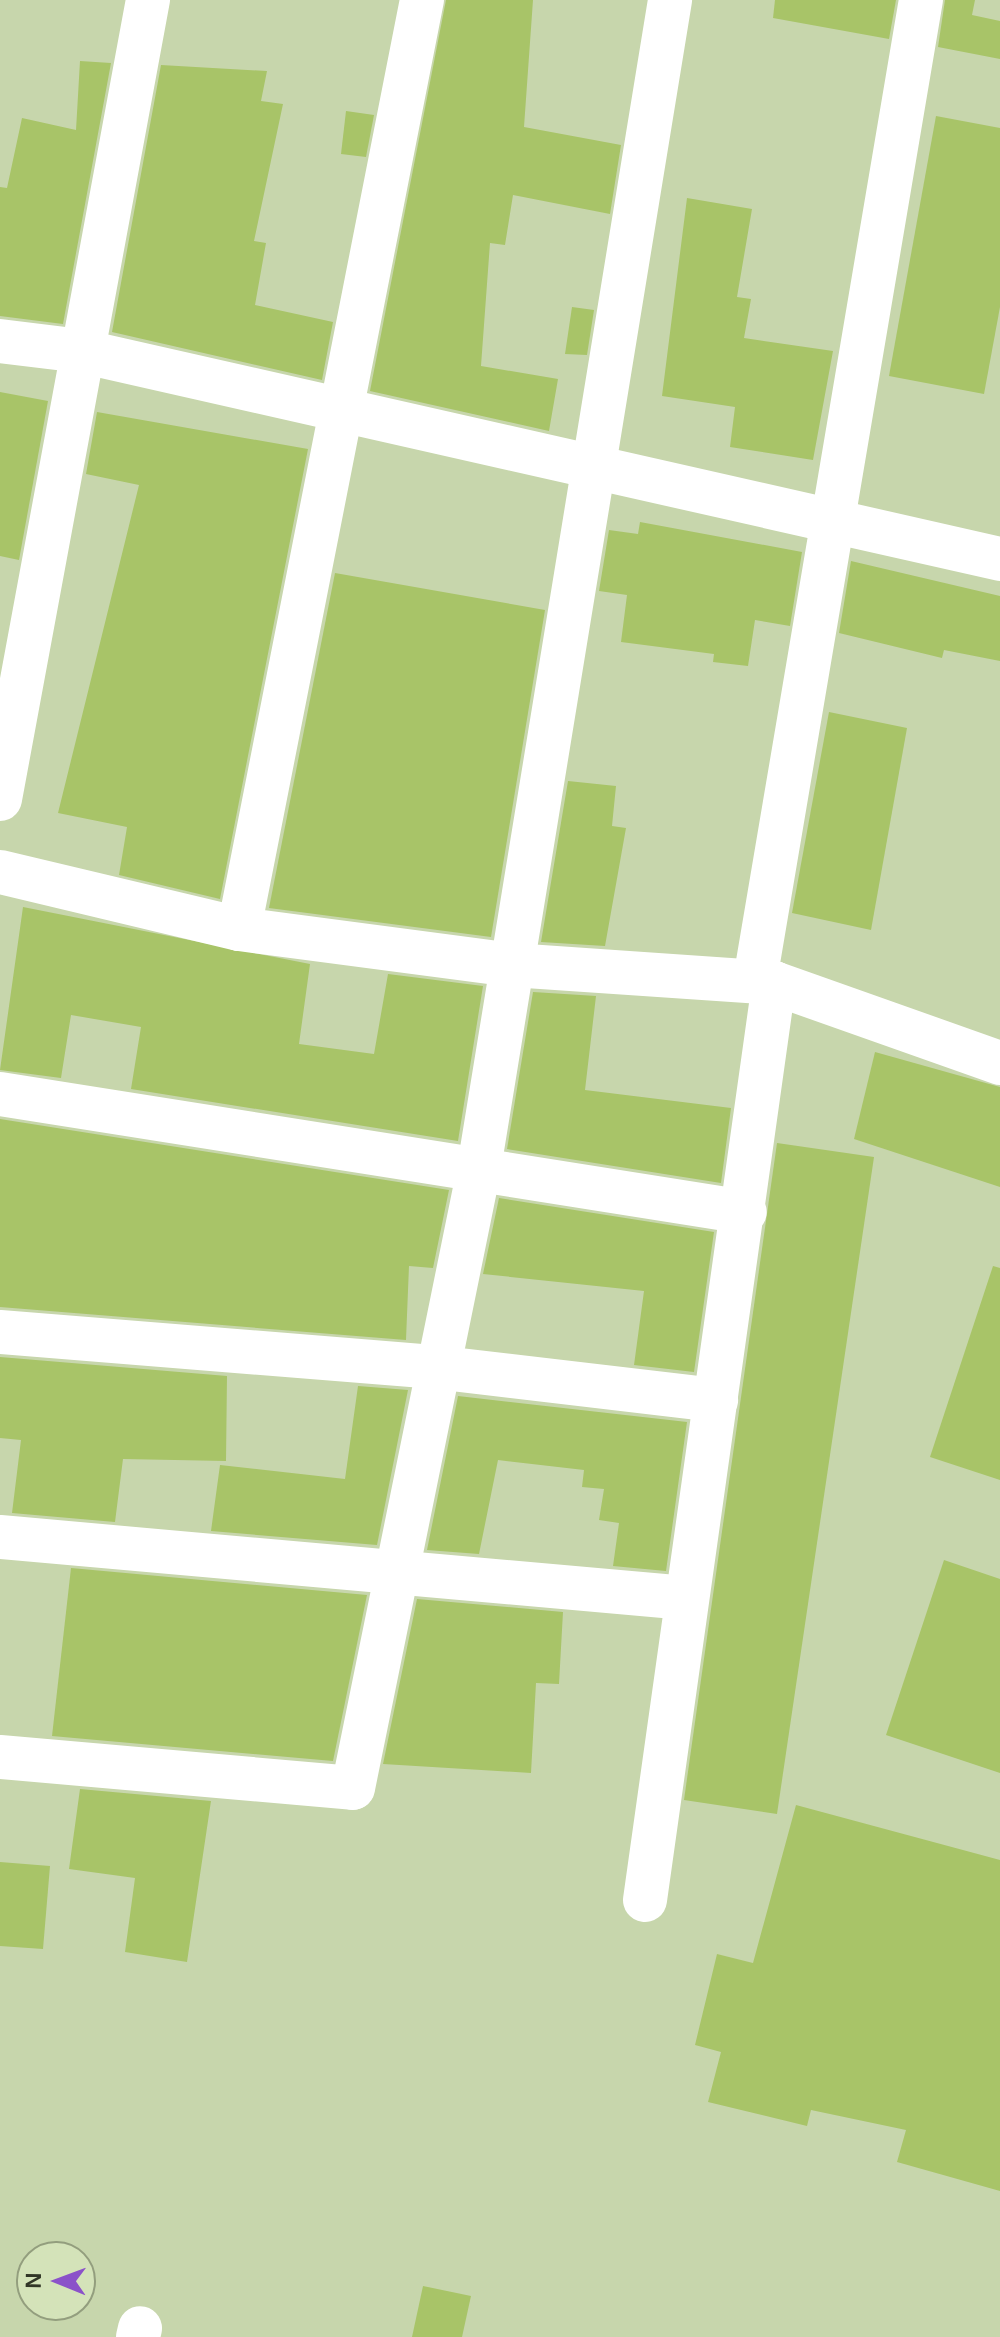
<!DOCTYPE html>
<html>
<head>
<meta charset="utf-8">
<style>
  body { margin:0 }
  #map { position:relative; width:1000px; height:2337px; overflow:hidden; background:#c7d6ac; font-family:Helvetica,sans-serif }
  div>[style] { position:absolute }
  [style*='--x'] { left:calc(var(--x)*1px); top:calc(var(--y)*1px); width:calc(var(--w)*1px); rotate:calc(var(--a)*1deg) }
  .building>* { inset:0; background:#a8c468 }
  .minor>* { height:44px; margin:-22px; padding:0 22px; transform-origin:22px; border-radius:22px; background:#fff }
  span { translate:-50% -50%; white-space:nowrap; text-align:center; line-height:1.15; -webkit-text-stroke:6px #d4e3b9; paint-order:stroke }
  .north { position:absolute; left:16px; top:2241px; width:80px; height:80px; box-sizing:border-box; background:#d4e3b9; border:2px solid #939e7e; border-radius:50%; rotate:271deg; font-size:22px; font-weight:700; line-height:32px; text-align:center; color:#313626 }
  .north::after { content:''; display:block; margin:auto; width:28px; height:36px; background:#8b52c9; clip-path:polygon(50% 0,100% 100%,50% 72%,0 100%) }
</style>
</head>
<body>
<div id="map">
  <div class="building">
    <i style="clip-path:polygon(446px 0,533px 0,524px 127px,621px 145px,610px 214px,513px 195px,505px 245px,490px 243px,481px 366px,558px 379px,549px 431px,370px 391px)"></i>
    <i style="clip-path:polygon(775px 0,896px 0,889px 39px,773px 18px)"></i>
    <i style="clip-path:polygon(945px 0,975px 0,972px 15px,1000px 21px,1000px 59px,938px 47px)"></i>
    <i style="clip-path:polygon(80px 61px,111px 63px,63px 324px,0 316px,0 187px,7px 188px,22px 118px,76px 130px)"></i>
    <i style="clip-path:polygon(161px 65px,267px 71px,261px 101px,283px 104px,254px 241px,266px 243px,255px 305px,333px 322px,322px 380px,112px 332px)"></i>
    <i style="clip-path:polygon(346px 111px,374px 115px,366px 157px,341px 154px)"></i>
    <i style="clip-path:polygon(936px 116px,1000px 128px,1000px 307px,984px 394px,889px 376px)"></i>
    <i style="clip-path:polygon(687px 198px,752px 209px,737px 297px,751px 299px,744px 338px,833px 351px,813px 460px,730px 447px,735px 407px,662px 396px)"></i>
    <i style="clip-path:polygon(572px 307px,594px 310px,587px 355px,565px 354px)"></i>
    <i style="clip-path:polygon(0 392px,48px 401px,19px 560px,0 556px)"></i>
    <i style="clip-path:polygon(97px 412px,308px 449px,220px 899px,119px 875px,127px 827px,58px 813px,139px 485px,86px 474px)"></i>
    <i style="clip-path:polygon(640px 522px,802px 552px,790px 626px,755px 620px,748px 666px,713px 662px,714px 654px,621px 642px,627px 595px,599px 591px,609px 530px,638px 534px)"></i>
    <i style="clip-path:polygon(851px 561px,1000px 596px,1000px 661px,944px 650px,942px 658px,839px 633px)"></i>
    <i style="clip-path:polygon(335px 573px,545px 610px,491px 937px,269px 908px)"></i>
    <i style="clip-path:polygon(829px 712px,907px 728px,871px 930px,792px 913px)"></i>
    <i style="clip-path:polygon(568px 781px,616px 786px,612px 826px,626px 828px,605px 946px,541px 942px)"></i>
    <i style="clip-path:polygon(23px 907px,310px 964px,299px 1044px,374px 1054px,388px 974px,483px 986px,458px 1141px,131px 1089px,141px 1027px,71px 1015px,61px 1078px,0 1070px)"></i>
    <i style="clip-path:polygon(533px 992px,596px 996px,585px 1090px,731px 1108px,721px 1183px,507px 1149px)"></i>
    <i style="clip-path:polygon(875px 1052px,1000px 1087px,1000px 1187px,854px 1139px)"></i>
    <i style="clip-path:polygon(0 1119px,449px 1190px,433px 1268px,409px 1266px,406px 1340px,0 1307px)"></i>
    <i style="clip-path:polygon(777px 1143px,874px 1157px,777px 1814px,684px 1800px)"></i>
    <i style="clip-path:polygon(499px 1198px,714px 1232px,694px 1372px,634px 1365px,644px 1291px,483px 1274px)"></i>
    <i style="clip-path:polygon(993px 1266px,1000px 1268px,1000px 1480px,930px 1457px)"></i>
    <i style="clip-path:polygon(0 1357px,227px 1376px,226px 1461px,123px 1459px,115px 1522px,12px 1513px,21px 1440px,0 1438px)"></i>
    <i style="clip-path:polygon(358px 1386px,408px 1390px,377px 1545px,211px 1531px,220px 1465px,345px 1479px)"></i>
    <i style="clip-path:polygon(458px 1396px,687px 1422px,666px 1571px,613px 1566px,619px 1523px,599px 1520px,604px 1489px,582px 1487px,584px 1470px,498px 1460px,479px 1554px,427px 1550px)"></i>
    <i style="clip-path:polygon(944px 1560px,1000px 1579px,1000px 1773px,886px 1735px)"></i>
    <i style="clip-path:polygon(71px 1568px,367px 1595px,333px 1761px,52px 1736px)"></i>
    <i style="clip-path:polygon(417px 1599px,563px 1612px,559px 1684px,536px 1683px,531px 1773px,383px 1764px)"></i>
    <i style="clip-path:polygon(80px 1789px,211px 1801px,187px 1962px,125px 1952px,135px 1878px,69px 1869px)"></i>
    <i style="clip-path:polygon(796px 1805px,1000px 1860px,1000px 2191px,897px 2162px,906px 2130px,811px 2110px,807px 2126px,708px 2102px,721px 2052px,695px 2045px,717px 1954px,753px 1963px)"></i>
    <i style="clip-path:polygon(0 1862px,50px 1866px,43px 1949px,0 1946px)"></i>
    <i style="clip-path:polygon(423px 2286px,471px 2296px,462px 2337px,412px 2337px)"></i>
  </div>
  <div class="minor">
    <i style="--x:0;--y:341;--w:82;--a:7"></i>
    <i style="--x:81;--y:351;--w:942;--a:12.75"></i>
    <i style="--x:0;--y:799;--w:813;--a:-79.51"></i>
    <i style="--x:0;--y:872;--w:246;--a:13.4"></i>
    <i style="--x:239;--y:929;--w:275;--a:7.5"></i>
    <i style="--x:512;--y:965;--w:263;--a:3.9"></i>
    <i style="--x:774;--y:983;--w:240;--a:19.5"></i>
    <i style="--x:239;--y:929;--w:947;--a:-78.86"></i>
    <i style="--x:755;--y:980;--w:994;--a:-80.39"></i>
    <i style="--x:0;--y:1094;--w:754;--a:9"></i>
    <i style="--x:0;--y:1332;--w:444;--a:4.6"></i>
    <i style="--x:443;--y:1368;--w:275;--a:6.7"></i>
    <i style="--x:0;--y:1537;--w:689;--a:5.08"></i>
    <i style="--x:0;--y:1757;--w:354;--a:5"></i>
    <i style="--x:353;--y:1788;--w:627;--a:-78.49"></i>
    <i style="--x:478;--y:1174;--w:1190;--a:-80.71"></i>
    <i style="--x:645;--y:1900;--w:926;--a:-81.99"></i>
    <i style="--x:138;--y:2337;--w:9;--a:-77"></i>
  </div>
  <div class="north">N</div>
</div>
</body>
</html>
